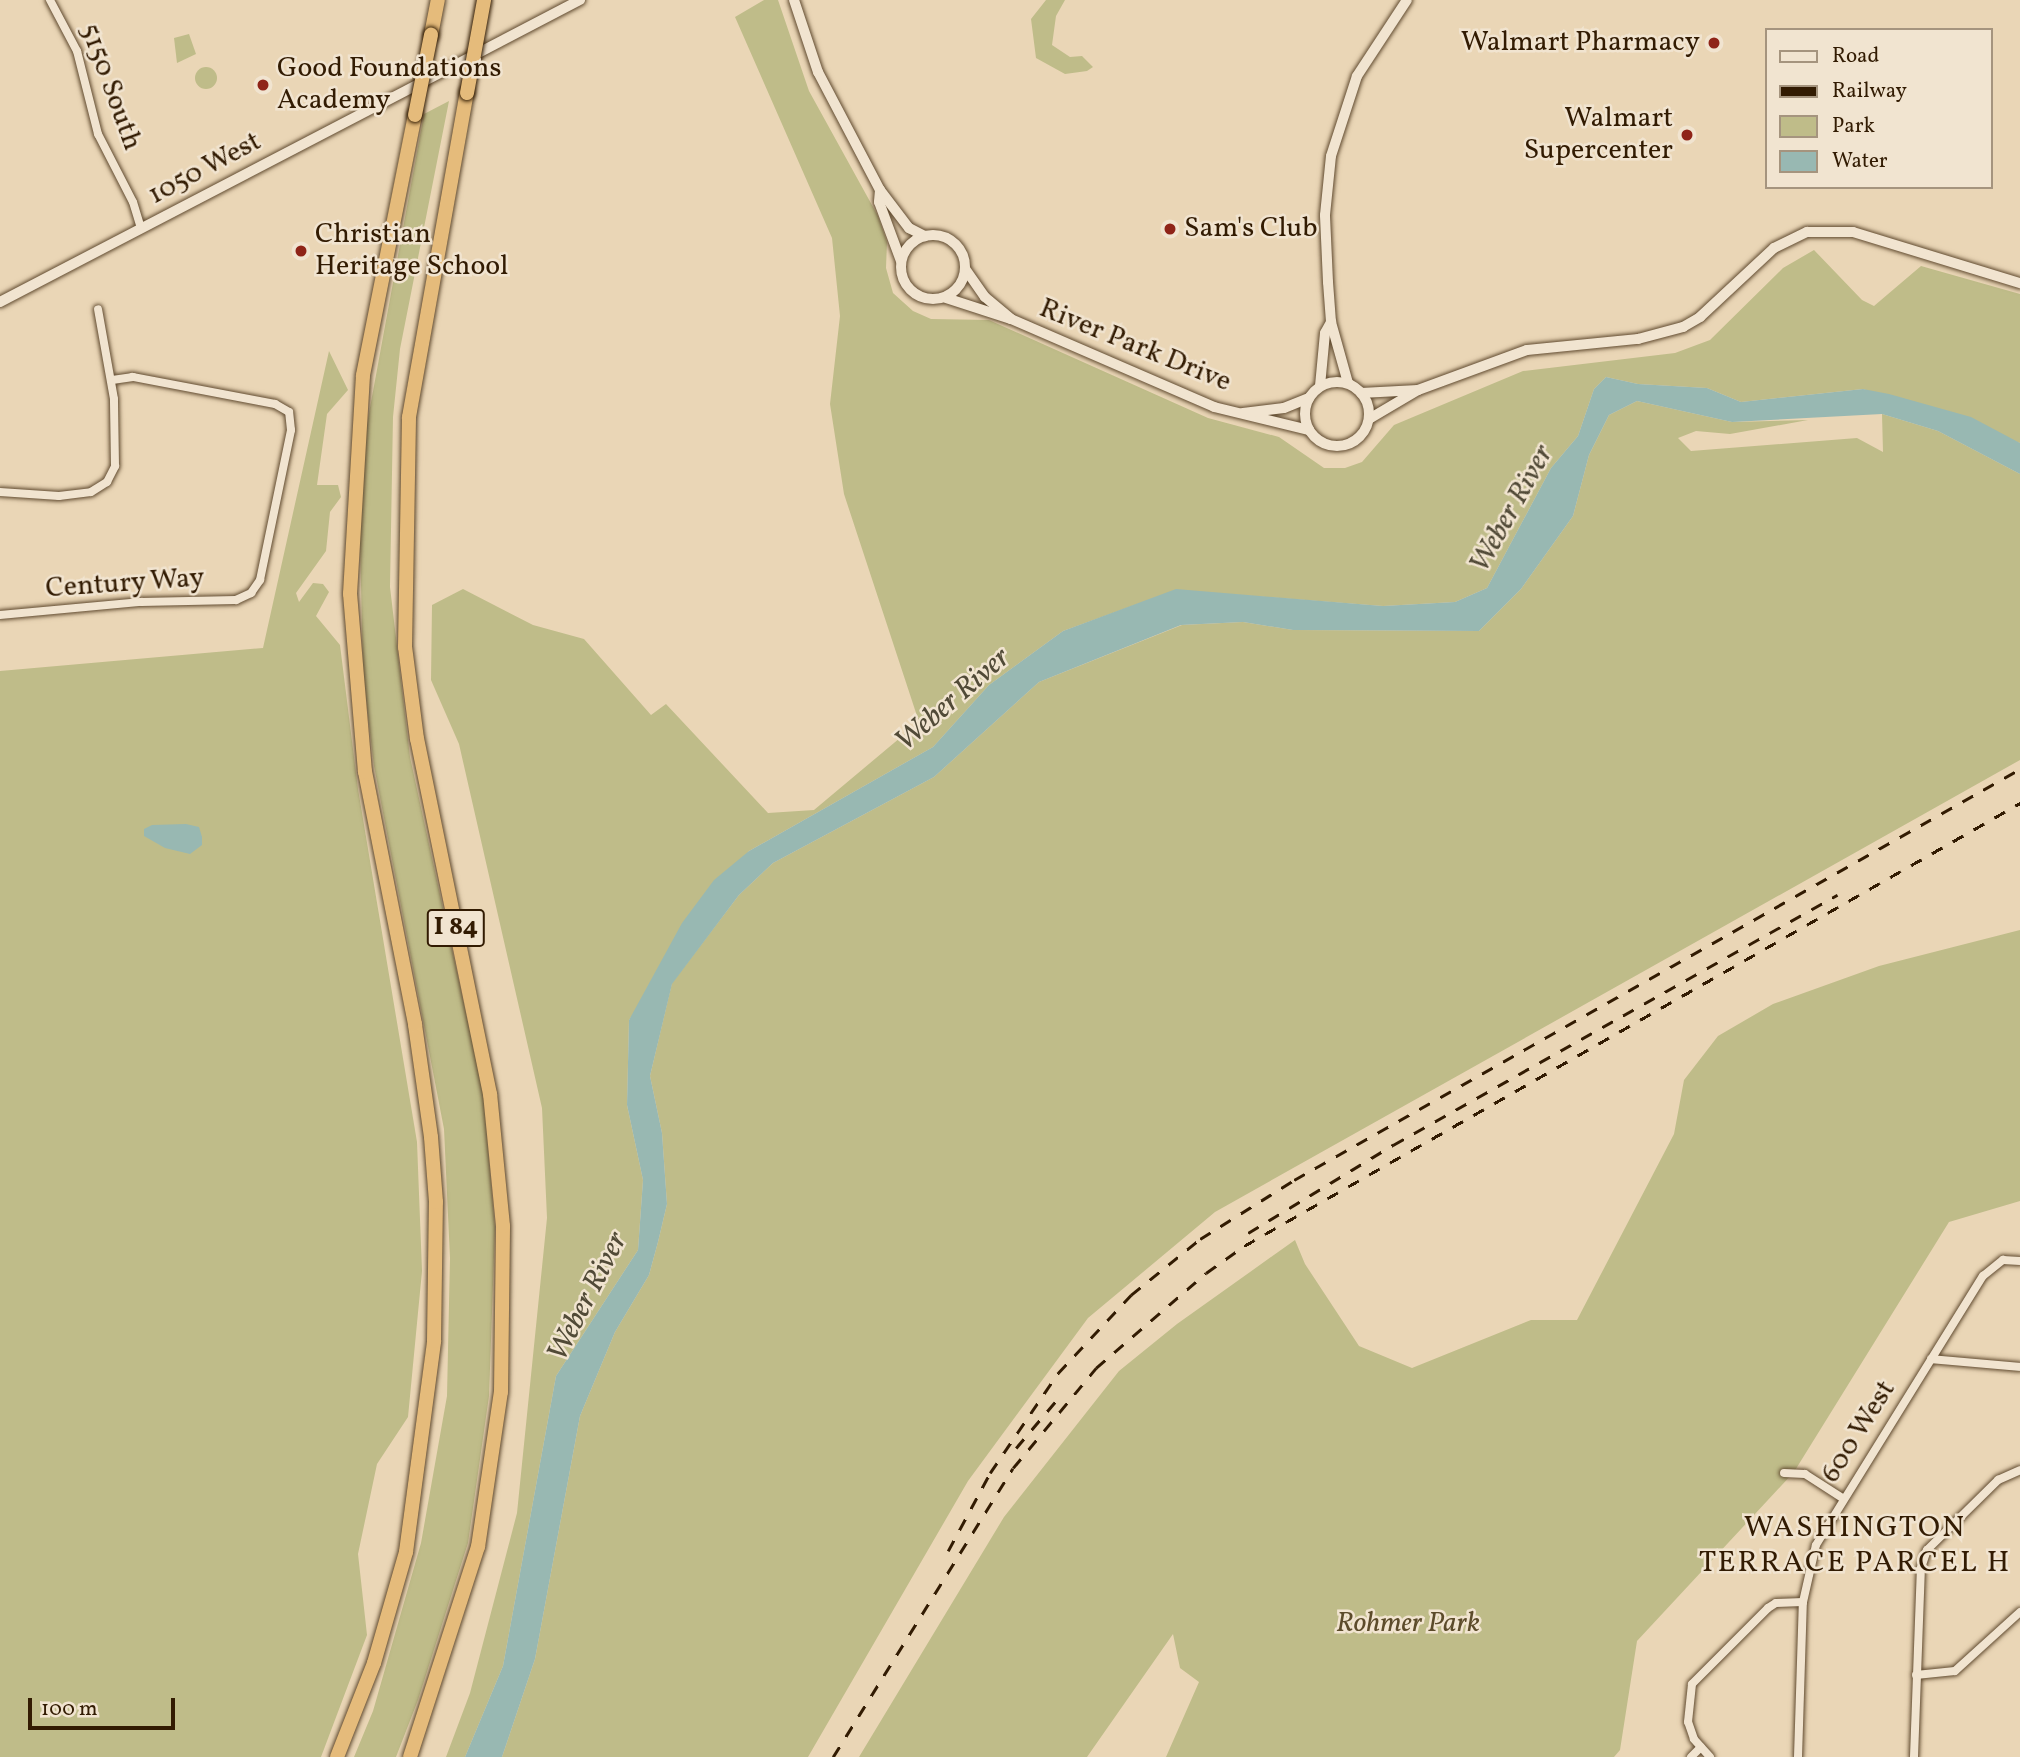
<!DOCTYPE html>
<html>
<head>
<meta charset="utf-8">
<style>
  body { margin:0 }
  #map { position:relative; width:2020px; height:1757px; overflow:hidden; background:#ead6b6; font-family:Vollkorn,serif }
  div>[style] { position:absolute }
  [style*='--x'] { left:calc(var(--x)*1px); top:calc(var(--y)*1px); width:calc(var(--w)*1px); rotate:calc(var(--a)*1deg) }
  .green>* { inset:0; background:#bfbc89 }
  .round { border-radius:50% }
  .water>* { inset:0; background:#98b8b2 }
  .roads { filter:drop-shadow(0 0 2px #604a2f) drop-shadow(0 0 2px #604a2f) }
  .street>* { height:8px; margin:-4px; padding:0 4px; transform-origin:4px; border-radius:4px; background:#f1e4d0 }
  .secondary>* { height:10px; margin:-5px; padding:0 5px; transform-origin:5px; border-radius:5px; background:#f1e4d0 }
  .secondary>.ring { margin:-5px; padding:0; box-sizing:content-box; background:none; border:10px solid #f1e4d0; border-radius:50% }
  .highway>* { height:14px; margin:-7px; padding:0 7px; transform-origin:7px; border-radius:7px; background:#e5bb7b }
  .rail>* { height:2.5px; margin-top:-1.25px; transform-origin:0; background:repeating-linear-gradient(90deg,#321b02 0 12px,transparent 0 24px) }
  .bridges { filter:drop-shadow(0 0 2px #321b02) drop-shadow(0 0 2px #321b02) }
  .highway-bridge>* { height:14px; margin:-7px; padding:0 7px; transform-origin:7px; border-radius:7px; background:#e5bb7b }
  .dots>* { width:19px; height:19px; translate:-50% -50%; box-sizing:border-box; border:4px solid #f1e4d0; border-radius:50% }
  span { translate:-50% -50%; white-space:nowrap; text-align:center; line-height:1.15; -webkit-text-stroke:5px #f1e4d0; paint-order:stroke }
  .shield-label span { padding:2px 5px; background:#f1e4d0; border:2px solid; border-radius:5px; -webkit-text-stroke-width:0 }
  .shield-label { font-size:26px; color:#321b02; font-weight:700 }
  .poi-label { font-size:28px; color:#321b02 }
  .right { translate:-100% -50%; text-align:right }
  .left { translate:0 -50%; text-align:left }
  .street-label { font-size:28px; color:#321b02 }
  .park-label { font-size:28px; color:#5c4b2a; font-style:italic }
  .water-label { font-size:30px; color:#514a37; font-style:italic }
  .neighbourhood-label { font-size:30px; color:#321b02; letter-spacing:2px }
  .legend { position:absolute; left:1765px; top:28px; width:228px; height:161px; box-sizing:border-box; background:#f1e4d0; border:2px solid #a5947e; margin:0; padding:9px 12px; list-style:none; font-size:21px; color:#321b02 }
  .legend li { display:flex; align-items:center; gap:14px; height:35px }
  .legend b { width:35px; border:2px solid #a5947e }
  .scale { position:absolute; left:28px; top:1698px; width:147px; height:32px; box-sizing:border-box; border:4px solid #321b02; border-top:0; padding-left:9px; font-size:21px; line-height:24px; white-space:nowrap; color:#321b02; -webkit-text-stroke:5px #f1e4d0; paint-order:stroke }
</style>
</head>
<body>
<div id="map">
  <div class="green">
    <i style="clip-path:polygon(764px 0,778px 0,809px 91px,878px 216px,887px 242px,886px 268px,893px 293px,913px 311px,931px 319px,989px 320px,1208px 418px,1279px 437px,1324px 468px,1345px 468px,1362px 462px,1394px 425px,1523px 371px,1675px 353px,1710px 340px,1783px 268px,1814px 250px,1862px 300px,1874px 306px,1921px 266px,2020px 294px,2020px 443px,1863px 389px,1741px 402px,1707px 388px,1638px 384px,1606px 377px,1594px 389px,1578px 436px,1551px 468px,1487px 588px,1455px 602px,1383px 606px,1176px 590px,1063px 631px,989px 685px,933px 747px,749px 851px,629px 1020px,627px 1105px,643px 1180px,638px 1250px,556px 1376px,503px 1666px,465px 1757px,446px 1757px,470px 1693px,517px 1513px,547px 1218px,542px 1108px,459px 744px,431px 680px,432px 605px,463px 589px,533px 625px,584px 639px,651px 715px,666px 704px,768px 813px,814px 810px,919px 722px,844px 494px,830px 404px,840px 316px,832px 238px,735px 17px)"></i>
    <i style="clip-path:polygon(1046px 0,1065px 0,1056px 16px,1052px 45px,1070px 57px,1082px 56px,1093px 67px,1087px 71px,1065px 74px,1036px 58px,1031px 19px)"></i>
    <i style="clip-path:polygon(189px 34px,196px 54px,177px 63px,174px 38px)"></i>
    <i class="round" style="left:195px;top:67px;width:22px;height:22px"></i>
    <i style="clip-path:polygon(449px 101px,400px 349px,393px 417px,390px 587px,410px 757px,483px 1091px,495px 1228px,489px 1396px,468px 1543px,418px 1700px,396px 1757px,354px 1757px,373px 1711px,421px 1543px,447px 1396px,450px 1258px,444px 1129px,374px 766px,363px 674px,360px 540px,367px 424px,424px 114px)"></i>
    <i style="clip-path:polygon(329px 351px,348px 390px,327px 414px,317px 485px,338px 485px,341px 497px,330px 512px,326px 551px,296px 593px,299px 602px,313px 583px,323px 584px,329px 592px,316px 616px,340px 645px,358px 789px,417px 1142px,422px 1271px,408px 1417px,377px 1464px,358px 1554px,367px 1635px,321px 1757px,0 1757px,0 671px,263px 648px)"></i>
    <i style="clip-path:polygon(1637px 401px,1732px 422px,1808px 420px,1730px 434px,1696px 431px,1678px 438px,1691px 451px,1857px 438px,1883px 452px,1882px 414px,1938px 431px,2020px 474px,2020px 760px,1215px 1212px,1088px 1318px,968px 1481px,808px 1757px,502px 1757px,535px 1659px,580px 1416px,615px 1332px,649px 1275px,658px 1242px,667px 1204px,662px 1133px,650px 1076px,672px 983px,739px 895px,773px 863px,934px 777px,1039px 682px,1182px 625px,1243px 622px,1293px 630px,1479px 631px,1521px 589px,1573px 516px,1589px 455px,1609px 415px)"></i>
    <i style="clip-path:polygon(2020px 930px,2020px 1201px,1949px 1222px,1794px 1472px,1637px 1641px,1620px 1750px,1614px 1757px,1166px 1757px,1199px 1682px,1180px 1668px,1173px 1634px,1087px 1757px,859px 1757px,1004px 1517px,1119px 1371px,1177px 1324px,1295px 1240px,1305px 1264px,1359px 1346px,1412px 1368px,1531px 1320px,1577px 1320px,1674px 1134px,1684px 1080px,1718px 1036px,1773px 1004px,1879px 966px)"></i>
  </div>
  <div class="water">
    <i style="clip-path:polygon(1606px 377px,1638px 384px,1707px 388px,1741px 402px,1863px 389px,1889px 394px,1971px 417px,2020px 443px,2020px 474px,1938px 431px,1882px 414px,1732px 422px,1637px 401px,1609px 415px,1589px 455px,1573px 516px,1521px 589px,1479px 631px,1293px 630px,1243px 622px,1181px 625px,1039px 682px,934px 777px,773px 863px,739px 895px,672px 984px,650px 1076px,662px 1133px,667px 1204px,658px 1242px,649px 1275px,615px 1332px,580px 1416px,535px 1659px,502px 1757px,465px 1757px,503px 1666px,556px 1376px,638px 1250px,643px 1180px,627px 1105px,629px 1020px,682px 923px,714px 880px,749px 851px,933px 747px,989px 685px,1063px 631px,1176px 589px,1383px 606px,1455px 602px,1487px 588px,1551px 468px,1578px 436px,1594px 389px)"></i>
    <i style="clip-path:polygon(186px 824px,199px 827px,202px 837px,202px 845px,190px 854px,165px 848px,144px 836px,144px 829px,152px 825px)"></i>
  </div>
  <div class="roads">
    <div class="street">
      <i style="--x:50;--y:0;--w:58;--a:62.1"></i>
      <i style="--x:77;--y:51;--w:86;--a:75.8"></i>
      <i style="--x:98;--y:134;--w:76;--a:62.8"></i>
      <i style="--x:133;--y:202;--w:27;--a:73"></i>
      <i style="--x:0;--y:492;--w:59;--a:3.9"></i>
      <i style="--x:59;--y:496;--w:32;--a:-7"></i>
      <i style="--x:91;--y:492;--w:19;--a:-32"></i>
      <i style="--x:107;--y:482;--w:18;--a:-63"></i>
      <i style="--x:115;--y:466;--w:67;--a:-90.9"></i>
      <i style="--x:114;--y:399;--w:91;--a:-100.1"></i>
      <i style="--x:0;--y:615;--w:142;--a:-5.3"></i>
      <i style="--x:141;--y:602;--w:95;--a:-1.2"></i>
      <i style="--x:236;--y:600;--w:17;--a:-25"></i>
      <i style="--x:251;--y:593;--w:16;--a:-55"></i>
      <i style="--x:260;--y:580;--w:153;--a:-78.3"></i>
      <i style="--x:291;--y:430;--w:18;--a:-96"></i>
      <i style="--x:289;--y:412;--w:16;--a:-150"></i>
      <i style="--x:275;--y:404;--w:145;--a:-169.2"></i>
      <i style="--x:133;--y:377;--w:21;--a:172"></i>
      <i style="--x:1931;--y:1359;--w:89;--a:5.1"></i>
      <i style="--x:1784;--y:1473;--w:21;--a:3"></i>
      <i style="--x:1805;--y:1474;--w:46;--a:32.7"></i>
      <i style="--x:1916;--y:1675;--w:39;--a:-6"></i>
      <i style="--x:1955;--y:1671;--w:88;--a:-42.2"></i>
      <i style="--x:1691;--y:1757;--w:14;--a:-45"></i>
      <i style="--x:1710;--y:1757;--w:24;--a:-132"></i>
      <i style="--x:1694;--y:1739;--w:18;--a:-109"></i>
      <i style="--x:1688;--y:1722;--w:38;--a:-84"></i>
      <i style="--x:1692;--y:1684;--w:107;--a:-45"></i>
      <i style="--x:1768;--y:1608;--w:9;--a:-32"></i>
      <i style="--x:1776;--y:1603;--w:27;--a:-2"></i>
      <i style="--x:1803;--y:1602;--w:58;--a:-77.2"></i>
      <i style="--x:1816;--y:1545;--w:317;--a:-58.2"></i>
      <i style="--x:1983;--y:1276;--w:26;--a:-39"></i>
      <i style="--x:2003;--y:1260;--w:17;--a:3"></i>
      <i style="--x:1798;--y:1757;--w:155;--a:-88.2"></i>
      <i style="--x:1914;--y:1757;--w:189;--a:-87.9"></i>
      <i style="--x:1921;--y:1568;--w:19;--a:-72"></i>
      <i style="--x:1927;--y:1550;--w:100;--a:-44.6"></i>
      <i style="--x:1998;--y:1480;--w:24;--a:-24"></i>
    </div>
    <div class="secondary">
      <i style="--x:794;--y:0;--w:76;--a:71.6"></i>
      <i style="--x:818;--y:72;--w:133;--a:62.3"></i>
      <i style="--x:880;--y:190;--w:48;--a:52.7"></i>
      <i style="--x:909;--y:228;--w:18;--a:27"></i>
      <i style="--x:880;--y:190;--w:12;--a:95"></i>
      <i style="--x:879;--y:202;--w:63;--a:69.6"></i>
      <i class="ring" style="left:901px;top:235px;width:54px;height:54px"></i>
      <i style="--x:966;--y:270;--w:33;--a:55"></i>
      <i style="--x:985;--y:297;--w:34;--a:40"></i>
      <i style="--x:946;--y:298;--w:68;--a:17.9"></i>
      <i style="--x:1011;--y:319;--w:221;--a:23.4"></i>
      <i style="--x:1214;--y:407;--w:98;--a:13.6"></i>
      <i style="--x:0;--y:302;--w:654;--a:-27.51"></i>
      <i class="ring" style="left:1305px;top:382px;width:54px;height:54px"></i>
      <i style="--x:1348;--y:383;--w:63;--a:-105.6"></i>
      <i style="--x:1331;--y:322;--w:40;--a:-94.3"></i>
      <i style="--x:1328;--y:282;--w:67;--a:-92.6"></i>
      <i style="--x:1325;--y:215;--w:59;--a:-84.2"></i>
      <i style="--x:1331;--y:156;--w:84;--a:-72"></i>
      <i style="--x:1357;--y:76;--w:91;--a:-56.7"></i>
      <i style="--x:1320;--y:386;--w:53;--a:-84.6"></i>
      <i style="--x:1325;--y:333;--w:13;--a:-61"></i>
      <i style="--x:1361;--y:393;--w:57;--a:-3"></i>
      <i style="--x:1243;--y:413;--w:41;--a:-7"></i>
      <i style="--x:1284;--y:408;--w:27;--a:-22"></i>
      <i style="--x:1369;--y:419;--w:57;--a:-30.6"></i>
      <i style="--x:1418;--y:390;--w:116;--a:-20.2"></i>
      <i style="--x:1527;--y:350;--w:112;--a:-5.7"></i>
      <i style="--x:1638;--y:339;--w:47;--a:-14.9"></i>
      <i style="--x:1683;--y:327;--w:20;--a:-30"></i>
      <i style="--x:1700;--y:317;--w:101;--a:-43"></i>
      <i style="--x:1774;--y:248;--w:37;--a:-26"></i>
      <i style="--x:1807;--y:232;--w:46;--a:0"></i>
      <i style="--x:1853;--y:232;--w:175;--a:17"></i>
    </div>
    <div class="highway">
      <i style="--x:431;--y:35;--w:36;--a:-79"></i>
      <i style="--x:337;--y:1757;--w:101;--a:-68.5"></i>
      <i style="--x:374;--y:1663;--w:116;--a:-73.9"></i>
      <i style="--x:406;--y:1552;--w:213;--a:-82.4"></i>
      <i style="--x:434;--y:1341;--w:139;--a:-89.2"></i>
      <i style="--x:436;--y:1202;--w:65;--a:-94.4"></i>
      <i style="--x:431;--y:1137;--w:114;--a:-98.1"></i>
      <i style="--x:415;--y:1024;--w:257;--a:-101.2"></i>
      <i style="--x:365;--y:772;--w:179;--a:-94.8"></i>
      <i style="--x:350;--y:594;--w:219;--a:-86.6"></i>
      <i style="--x:363;--y:375;--w:265;--a:-78.7"></i>
      <i style="--x:410;--y:1757;--w:221;--a:-72.1"></i>
      <i style="--x:478;--y:1547;--w:157;--a:-81.6"></i>
      <i style="--x:501;--y:1392;--w:166;--a:-89.3"></i>
      <i style="--x:503;--y:1226;--w:133;--a:-95.6"></i>
      <i style="--x:490;--y:1094;--w:362;--a:-101.6"></i>
      <i style="--x:417;--y:739;--w:93;--a:-97.4"></i>
      <i style="--x:405;--y:647;--w:230;--a:-89"></i>
      <i style="--x:409;--y:417;--w:329;--a:-79.9"></i>
    </div>
  </div>
  <div class="rail">
    <i style="--x:1248;--y:1233;--w:170;--a:-31.3"></i>
    <i style="--x:1393;--y:1145;--w:510;--a:-29.38"></i>
    <i style="--x:1016;--y:1448;--w:70;--a:-49.7"></i>
    <i style="--x:948;--y:1551;--w:89;--a:-61.7"></i>
    <i style="--x:990;--y:1473;--w:121;--a:-55.8"></i>
    <i style="--x:1058;--y:1373;--w:107;--a:-46.9"></i>
    <i style="--x:1131;--y:1295;--w:89;--a:-39.1"></i>
    <i style="--x:1200;--y:1239;--w:111;--a:-32.1"></i>
    <i style="--x:1294;--y:1180;--w:834;--a:-29.51"></i>
    <i style="--x:833;--y:1757;--w:340;--a:-58.1"></i>
    <i style="--x:1013;--y:1468;--w:130;--a:-50.3"></i>
    <i style="--x:1096;--y:1368;--w:145;--a:-40.8"></i>
    <i style="--x:1206;--y:1273;--w:47;--a:-35.4"></i>
    <i style="--x:1244;--y:1246;--w:894;--a:-29.72"></i>
  </div>
  <div class="bridges">
    <div class="highway-bridge">
      <i style="--x:467;--y:93;--w:95;--a:-79.6"></i>
      <i style="--x:415;--y:115;--w:82;--a:-78.7"></i>
    </div>
  </div>
  <div class="dots">
    <i style="left:1714px;top:43px;background:#8f2418"></i>
    <i style="left:263px;top:85px;background:#8f2418"></i>
    <i style="left:1687px;top:135px;background:#8f2418"></i>
    <i style="left:1170px;top:229px;background:#8f2418"></i>
    <i style="left:301px;top:251px;background:#8f2418"></i>
  </div>
  <div class="shield-label">
    <span style="left:456px;top:928px">I 84</span>
  </div>
  <div class="poi-label">
    <span class="right" style="left:1700px;top:43px">Walmart Pharmacy</span>
    <span class="left" style="left:277px;top:85px">Good Foundations<br>Academy</span>
    <span class="right" style="left:1673px;top:135px">Walmart<br>Supercenter</span>
    <span class="left" style="left:1184px;top:229px">Sam's Club</span>
    <span class="left" style="left:315px;top:251px">Christian<br>Heritage School</span>
  </div>
  <div class="street-label">
    <span style="left:110px;top:87px;rotate:70deg">5150 South</span>
    <span style="left:205px;top:169px;rotate:-28deg">1050 West</span>
    <span style="left:1135px;top:346px;rotate:22deg">River Park Drive</span>
    <span style="left:125px;top:584px;rotate:-4deg">Century Way</span>
    <span style="left:1859px;top:1432px;rotate:-58deg">600 West</span>
  </div>
  <div class="park-label">
    <span style="left:1408px;top:1624px">Rohmer Park</span>
  </div>
  <div class="water-label">
    <span style="left:1512px;top:509px;rotate:-61deg">Weber River</span>
    <span style="left:953px;top:700px;rotate:-41deg">Weber River</span>
    <span style="left:588px;top:1297px;rotate:-63deg">Weber River</span>
  </div>
  <div class="neighbourhood-label">
    <span style="left:1855px;top:1545px">WASHINGTON<br>TERRACE PARCEL H</span>
  </div>
  <ul class="legend">
  <li><b style="height:9px;background:#f1e4d0"></b>Road</li>
  <li><b style="height:9px;background:#321b02"></b>Railway</li>
  <li><b style="height:19px;background:#bfbc89"></b>Park</li>
  <li><b style="height:19px;background:#98b8b2"></b>Water</li>
  </ul>
  <div class="scale">100 m</div>
</div>
</body>
</html>
